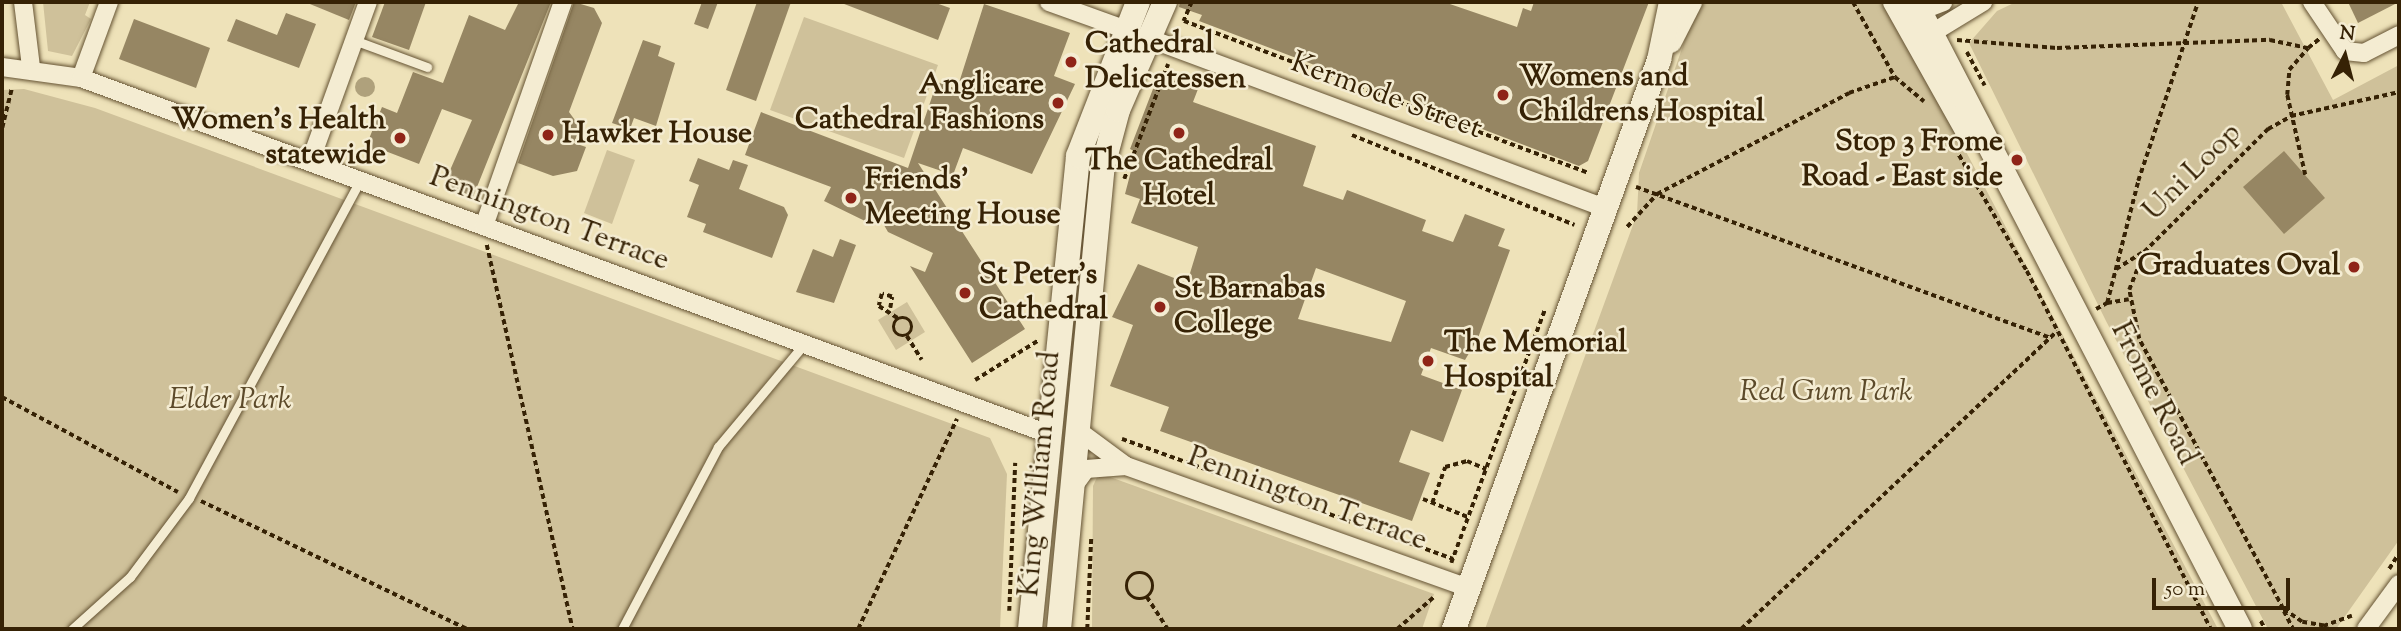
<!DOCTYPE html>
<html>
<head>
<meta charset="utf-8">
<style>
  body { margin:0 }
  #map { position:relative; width:2401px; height:631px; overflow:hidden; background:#eee2b9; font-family:"Sorts Mill Goudy",serif }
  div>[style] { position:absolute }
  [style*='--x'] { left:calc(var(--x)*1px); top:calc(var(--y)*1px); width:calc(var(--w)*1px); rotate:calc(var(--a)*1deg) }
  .green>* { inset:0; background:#cfc19a }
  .water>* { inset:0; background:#afa17c }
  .round { border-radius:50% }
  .building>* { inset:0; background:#968663 }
  .path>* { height:3.5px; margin-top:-1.75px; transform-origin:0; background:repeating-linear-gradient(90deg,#362205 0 5px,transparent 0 8.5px) }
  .path>.ring { margin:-1.75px; padding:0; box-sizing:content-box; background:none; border:3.5px solid #362205; border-radius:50% }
  .roads { filter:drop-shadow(0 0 2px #645232) drop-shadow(0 0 2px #645232) }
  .service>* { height:9px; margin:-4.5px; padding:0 4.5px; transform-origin:4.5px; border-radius:4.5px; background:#f4ecd2 }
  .minor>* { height:18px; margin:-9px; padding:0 9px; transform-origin:9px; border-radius:9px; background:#f4ecd2 }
  .secondary>* { height:24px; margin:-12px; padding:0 12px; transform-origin:12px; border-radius:12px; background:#f4ecd2 }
  .dots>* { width:19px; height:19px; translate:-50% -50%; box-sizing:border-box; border:4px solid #f4ecd2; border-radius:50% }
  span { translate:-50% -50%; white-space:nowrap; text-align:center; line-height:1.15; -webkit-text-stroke:5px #f4ecd2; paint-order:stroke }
  .poi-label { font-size:30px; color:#362205; font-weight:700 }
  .left { translate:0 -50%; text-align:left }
  .right { translate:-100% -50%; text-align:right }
  .street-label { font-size:30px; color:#362205 }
  .park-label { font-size:30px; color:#5c4a2a; font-style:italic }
  .frame { position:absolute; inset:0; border:4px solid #362205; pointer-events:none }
  .north { position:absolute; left:2310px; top:21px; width:70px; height:70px; -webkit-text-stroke:5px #f4ecd2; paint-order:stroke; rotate:6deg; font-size:19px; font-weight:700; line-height:28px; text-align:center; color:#362205 }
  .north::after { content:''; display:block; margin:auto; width:24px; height:32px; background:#362205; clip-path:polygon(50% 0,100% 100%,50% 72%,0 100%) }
  .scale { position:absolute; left:2152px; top:578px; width:138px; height:32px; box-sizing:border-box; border:4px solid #362205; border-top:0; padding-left:9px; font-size:21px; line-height:24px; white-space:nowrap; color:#362205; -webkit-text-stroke:5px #f4ecd2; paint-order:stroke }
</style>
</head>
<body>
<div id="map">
  <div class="green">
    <i style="clip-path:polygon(43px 2px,90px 2px,85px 15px,91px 19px,72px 56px,48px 51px)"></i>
    <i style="clip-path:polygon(1698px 2px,1887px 2px,2218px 629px,1485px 629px,1637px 214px,1639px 173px)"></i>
    <i style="clip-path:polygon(2016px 2px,2281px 2px,2333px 100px,2399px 65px,2399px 540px,2336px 629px,2268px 629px,2106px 321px,1969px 43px,1997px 11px)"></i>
    <i style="clip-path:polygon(804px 17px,938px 65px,904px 158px,770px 110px)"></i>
    <i style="clip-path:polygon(24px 89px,95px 108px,990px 438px,1007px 474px,1000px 629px,2px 629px,2px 90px)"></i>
    <i style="clip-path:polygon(607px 150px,635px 160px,612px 224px,584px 213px)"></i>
    <i style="clip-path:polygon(907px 302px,925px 332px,896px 350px,878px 320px)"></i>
    <i style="clip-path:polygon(1099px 473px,1434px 594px,1422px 629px,1092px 629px,1093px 486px)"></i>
  </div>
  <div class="water">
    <i class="round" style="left:355px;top:77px;width:20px;height:20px"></i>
  </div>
  <div class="building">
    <i style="clip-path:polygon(305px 2px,356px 2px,349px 20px)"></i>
    <i style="clip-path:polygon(385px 2px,426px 2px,409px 50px,372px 37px)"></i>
    <i style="clip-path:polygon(519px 2px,551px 2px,473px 197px,444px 184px,472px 120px,442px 109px,419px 164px,380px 149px,377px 156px,364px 151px,382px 107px,397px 113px,413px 72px,443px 83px,469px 15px,505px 30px)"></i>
    <i style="clip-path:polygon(574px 2px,594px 8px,602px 23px,569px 112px,580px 127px,574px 143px,586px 147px,577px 171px,553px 176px,518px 163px)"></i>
    <i style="clip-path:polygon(702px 2px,718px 2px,708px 29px,694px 24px)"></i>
    <i style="clip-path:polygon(757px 2px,791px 2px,756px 101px,726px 90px)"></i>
    <i style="clip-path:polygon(839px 2px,933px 2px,950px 8px,938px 40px)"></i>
    <i style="clip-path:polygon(1180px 2px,1444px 2px,1517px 27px,1523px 8px,1531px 11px,1534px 2px,1649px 2px,1588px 161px,1579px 166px,1199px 21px,1202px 15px,1179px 7px)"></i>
    <i style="clip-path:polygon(2348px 2px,2399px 2px,2358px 23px)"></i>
    <i style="clip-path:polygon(984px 4px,1070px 33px,1054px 76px,1075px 84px,1032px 174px,963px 148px,953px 175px,918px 163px,1025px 329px,972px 363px,910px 266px,925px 272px,933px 253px,888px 232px,873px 206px,865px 221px,824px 201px,831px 187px,745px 155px,761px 112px,908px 168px,937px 82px,957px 89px)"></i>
    <i style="clip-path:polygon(286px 13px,316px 24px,299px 68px,227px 41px,236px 19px,277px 35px)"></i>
    <i style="clip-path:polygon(134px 19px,210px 48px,196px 88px,119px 59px)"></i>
    <i style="clip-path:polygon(643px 40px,661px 46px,658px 56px,675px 63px,656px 126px,634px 118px,630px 129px,612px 123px)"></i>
    <i style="clip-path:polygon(evenodd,1164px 77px,1198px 89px,1193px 102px,1316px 146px,1303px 186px,1343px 200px,1347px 190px,1426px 220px,1422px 231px,1453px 242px,1465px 214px,1505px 229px,1498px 246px,1510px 250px,1478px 338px,1465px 360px,1431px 348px,1421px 375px,1462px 390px,1443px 442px,1411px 430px,1399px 462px,1430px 473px,1412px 521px,1160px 431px,1169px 407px,1110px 386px,1133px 325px,1112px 317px,1138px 264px,1187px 283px,1198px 247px,1131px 223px,1140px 199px,1125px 194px,1136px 152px,1130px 149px,1156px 81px,1164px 77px,1316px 268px,1406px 301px,1391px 342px,1298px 319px,1316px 268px)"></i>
    <i style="clip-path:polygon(2284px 151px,2325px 198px,2284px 234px,2243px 187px)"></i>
    <i style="clip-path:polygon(698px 158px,729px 170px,733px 160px,748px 165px,739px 189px,784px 207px,788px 215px,772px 258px,703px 232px,706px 224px,687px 217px,699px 185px,689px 181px)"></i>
    <i style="clip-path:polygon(840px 239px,856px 245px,834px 303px,796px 292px,813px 249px,833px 257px)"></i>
  </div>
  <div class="path">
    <i style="--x:1192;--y:2;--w:21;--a:113"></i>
    <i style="--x:1184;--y:21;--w:432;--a:20.6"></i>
    <i style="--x:1853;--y:2;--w:86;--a:60.8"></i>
    <i style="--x:1895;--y:77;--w:38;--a:40"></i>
    <i style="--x:1957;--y:40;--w:100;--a:4.6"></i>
    <i style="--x:2057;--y:48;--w:213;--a:-2.2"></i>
    <i style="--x:2270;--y:40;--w:39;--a:12"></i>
    <i style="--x:2308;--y:48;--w:14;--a:-39"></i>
    <i style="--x:1967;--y:52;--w:38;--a:62"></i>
    <i style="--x:2;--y:128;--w:42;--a:-76.3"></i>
    <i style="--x:1352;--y:135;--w:240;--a:22"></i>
    <i style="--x:1955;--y:148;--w:143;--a:59.7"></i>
    <i style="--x:2027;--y:271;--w:403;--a:62.8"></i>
    <i style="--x:2305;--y:175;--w:82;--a:-102.7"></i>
    <i style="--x:2287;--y:95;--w:25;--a:-85"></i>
    <i style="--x:2289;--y:70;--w:29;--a:-49"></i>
    <i style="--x:1124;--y:179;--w:123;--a:-69.1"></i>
    <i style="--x:1636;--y:187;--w:442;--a:20"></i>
    <i style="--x:1627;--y:227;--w:45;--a:-47.7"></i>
    <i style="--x:1657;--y:194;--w:217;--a:-27.7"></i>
    <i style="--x:1849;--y:93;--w:49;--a:-19.2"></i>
    <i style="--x:487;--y:245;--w:394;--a:77.4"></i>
    <i style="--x:2116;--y:269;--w:31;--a:-32"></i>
    <i style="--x:2107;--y:303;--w:22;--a:-10"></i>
    <i style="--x:890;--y:308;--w:11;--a:-80"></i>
    <i style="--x:892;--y:297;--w:10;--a:-163"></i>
    <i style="--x:882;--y:294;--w:12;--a:104"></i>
    <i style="--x:879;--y:306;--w:24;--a:33"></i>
    <i style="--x:2096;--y:309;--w:13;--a:-29"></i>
    <i style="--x:2107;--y:303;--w:126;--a:-75.7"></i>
    <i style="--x:2138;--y:181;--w:189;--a:-71.5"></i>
    <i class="ring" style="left:894px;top:318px;width:14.5px;height:14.5px"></i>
    <i style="--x:907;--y:336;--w:28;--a:58"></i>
    <i style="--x:975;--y:380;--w:75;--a:-32"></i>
    <i style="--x:2;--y:397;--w:200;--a:28.4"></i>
    <i style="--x:1122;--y:439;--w:352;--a:19.9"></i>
    <i style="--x:1423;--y:499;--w:48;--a:21.8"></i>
    <i style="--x:201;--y:501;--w:295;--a:25.7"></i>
    <i style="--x:1432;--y:503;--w:38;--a:-70"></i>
    <i style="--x:1445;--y:467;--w:23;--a:-15"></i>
    <i style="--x:1467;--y:461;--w:21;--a:23"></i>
    <i style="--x:1451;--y:563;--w:269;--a:-69.7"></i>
    <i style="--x:2389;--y:569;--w:19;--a:-58"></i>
    <i class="ring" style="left:1127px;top:573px;width:22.5px;height:22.5px"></i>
    <i style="--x:1147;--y:597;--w:38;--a:57"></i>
    <i style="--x:1009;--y:611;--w:148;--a:-87.7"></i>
    <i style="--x:2284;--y:611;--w:20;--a:63"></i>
    <i style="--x:2352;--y:616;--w:30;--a:160"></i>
    <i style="--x:2324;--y:626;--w:22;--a:-170"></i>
    <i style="--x:2302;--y:622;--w:23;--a:-146"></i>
    <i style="--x:2283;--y:609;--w:306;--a:-118.1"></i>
    <i style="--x:2139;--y:339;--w:50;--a:-101.5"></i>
    <i style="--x:2129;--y:290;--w:41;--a:-68.5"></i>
    <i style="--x:2144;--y:252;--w:175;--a:-44.8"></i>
    <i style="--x:2268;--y:129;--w:26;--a:-29"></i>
    <i style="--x:2291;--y:116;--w:111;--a:-12.5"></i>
    <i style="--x:2261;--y:621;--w:9;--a:63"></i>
    <i style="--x:858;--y:629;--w:232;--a:-64.8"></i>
    <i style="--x:1087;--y:629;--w:92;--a:-87.5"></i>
    <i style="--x:1397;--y:629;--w:49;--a:-40.9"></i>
    <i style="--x:1741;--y:629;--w:434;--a:-43.3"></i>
  </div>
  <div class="roads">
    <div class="service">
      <i style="--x:354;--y:40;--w:78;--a:20.3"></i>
      <i style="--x:72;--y:629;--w:78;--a:-41.9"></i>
      <i style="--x:130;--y:577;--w:99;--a:-53.2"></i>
      <i style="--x:189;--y:498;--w:360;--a:-61.7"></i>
      <i style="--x:622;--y:629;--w:206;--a:-62.2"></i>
      <i style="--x:718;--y:447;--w:134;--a:-50.1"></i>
    </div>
    <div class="minor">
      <i style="--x:23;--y:2;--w:65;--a:83"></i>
      <i style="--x:1049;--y:2;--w:80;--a:19.8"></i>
      <i style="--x:2312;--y:2;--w:59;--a:56"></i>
      <i style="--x:2345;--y:51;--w:19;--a:6"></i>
      <i style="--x:2364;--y:53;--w:39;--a:-27"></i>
      <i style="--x:1920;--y:11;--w:25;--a:-21"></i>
      <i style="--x:1932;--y:33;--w:60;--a:-31.3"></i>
      <i style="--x:1148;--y:38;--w:489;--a:20.4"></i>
      <i style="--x:2;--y:67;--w:80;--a:7.9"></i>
      <i style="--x:81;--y:78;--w:1028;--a:20.2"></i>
      <i style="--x:81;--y:78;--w:81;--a:-69.8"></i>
      <i style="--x:310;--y:162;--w:170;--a:-70.1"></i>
      <i style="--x:484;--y:226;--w:238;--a:-70.6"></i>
      <i style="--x:1076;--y:429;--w:62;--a:36.5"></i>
      <i style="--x:1126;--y:466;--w:364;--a:19.6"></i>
      <i style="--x:1073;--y:487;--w:22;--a:-54"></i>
      <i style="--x:1086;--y:469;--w:40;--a:-4.3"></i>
      <i style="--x:2366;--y:629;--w:56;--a:-53.7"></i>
    </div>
    <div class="secondary">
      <i style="--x:1895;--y:2;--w:149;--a:60.7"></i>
      <i style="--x:1915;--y:2;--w:706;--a:62.6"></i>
      <i style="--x:1670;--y:41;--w:44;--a:-62.9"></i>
      <i style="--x:1030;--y:629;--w:475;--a:-84.2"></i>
      <i style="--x:1078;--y:156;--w:165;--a:-68.7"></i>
      <i style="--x:1059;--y:629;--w:465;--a:-84.6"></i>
      <i style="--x:1103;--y:166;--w:58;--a:-75"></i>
      <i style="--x:1118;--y:110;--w:118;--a:-66.5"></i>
      <i style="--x:1454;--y:629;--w:605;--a:-70.19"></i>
      <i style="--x:1659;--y:60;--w:59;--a:-78.3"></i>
    </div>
  </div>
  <div class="dots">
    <i style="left:1071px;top:62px;background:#8f2418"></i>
    <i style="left:1503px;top:95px;background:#8f2418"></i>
    <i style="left:1058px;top:103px;background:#8f2418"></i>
    <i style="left:1179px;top:133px;background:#8f2418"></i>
    <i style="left:548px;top:135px;background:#8f2418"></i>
    <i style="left:400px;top:138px;background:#8f2418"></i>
    <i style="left:2017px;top:160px;background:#8f2418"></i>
    <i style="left:851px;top:198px;background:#8f2418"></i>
    <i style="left:2354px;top:267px;background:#8f2418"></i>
    <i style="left:965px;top:293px;background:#8f2418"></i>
    <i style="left:1160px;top:307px;background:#8f2418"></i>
    <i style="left:1428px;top:361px;background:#8f2418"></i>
  </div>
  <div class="poi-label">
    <span class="left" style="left:1085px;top:62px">Cathedral<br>Delicatessen</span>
    <span class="left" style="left:1519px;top:95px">Womens and<br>Childrens Hospital</span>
    <span class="right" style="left:1044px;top:103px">Anglicare<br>Cathedral Fashions</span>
    <span class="right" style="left:386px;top:138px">Women's Health<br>statewide</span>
    <span class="left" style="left:562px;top:135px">Hawker House</span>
    <span class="right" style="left:2003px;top:160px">Stop 3 Frome<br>Road - East side</span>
    <span style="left:1179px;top:179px">The Cathedral<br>Hotel</span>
    <span class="left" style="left:865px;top:198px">Friends'<br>Meeting House</span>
    <span class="right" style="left:2340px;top:267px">Graduates Oval</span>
    <span class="left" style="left:979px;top:293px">St Peter’s<br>Cathedral</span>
    <span class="left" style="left:1174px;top:307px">St Barnabas<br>College</span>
    <span class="left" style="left:1444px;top:361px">The Memorial<br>Hospital</span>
  </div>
  <div class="street-label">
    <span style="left:1386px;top:97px;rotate:20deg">Kermode Street</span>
    <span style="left:2193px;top:173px;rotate:-45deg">Uni Loop</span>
    <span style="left:549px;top:220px;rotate:20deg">Pennington Terrace</span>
    <span style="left:2153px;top:394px;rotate:63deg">Frome Road</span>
    <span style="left:1041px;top:474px;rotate:-85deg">King William Road</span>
    <span style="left:1307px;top:500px;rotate:20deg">Pennington Terrace</span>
  </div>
  <div class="park-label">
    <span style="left:1826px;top:393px">Red Gum Park</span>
    <span style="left:230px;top:401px">Elder Park</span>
  </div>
  <div class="frame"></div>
  <div class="north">N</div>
  <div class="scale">50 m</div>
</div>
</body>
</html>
